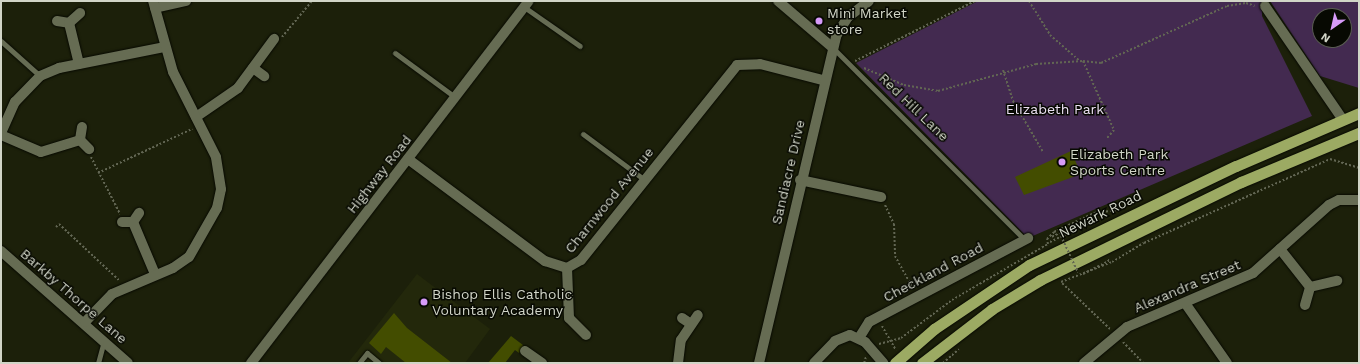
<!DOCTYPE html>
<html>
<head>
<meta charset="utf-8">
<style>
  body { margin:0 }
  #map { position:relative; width:1360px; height:364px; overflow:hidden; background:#1c200a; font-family:"Work Sans",sans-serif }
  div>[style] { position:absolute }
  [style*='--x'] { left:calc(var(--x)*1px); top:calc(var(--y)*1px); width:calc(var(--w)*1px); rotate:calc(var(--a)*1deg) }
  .built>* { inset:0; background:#23280b }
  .green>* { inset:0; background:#432a50 }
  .building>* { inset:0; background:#434d00 }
  .path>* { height:2px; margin-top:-1px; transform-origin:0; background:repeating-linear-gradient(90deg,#626653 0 2px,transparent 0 4px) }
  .roads { filter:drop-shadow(0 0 1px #070900) drop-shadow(0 0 1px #070900) }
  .service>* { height:5px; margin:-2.5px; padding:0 2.5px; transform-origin:2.5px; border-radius:2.5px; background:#666c53 }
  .minor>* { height:10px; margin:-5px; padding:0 5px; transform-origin:5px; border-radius:5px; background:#666c53 }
  .trunk>* { height:11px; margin:-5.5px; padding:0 5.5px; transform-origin:5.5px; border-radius:5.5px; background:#9caa63 }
  .path-bridge>* { height:2px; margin-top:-1px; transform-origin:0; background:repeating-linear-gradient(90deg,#626653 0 2px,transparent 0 4px) }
  .dots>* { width:11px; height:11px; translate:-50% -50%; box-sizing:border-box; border:2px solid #070902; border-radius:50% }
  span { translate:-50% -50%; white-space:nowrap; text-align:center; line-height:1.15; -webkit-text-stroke:3px #070902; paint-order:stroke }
  .poi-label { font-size:14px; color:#d1d5c7 }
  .left { translate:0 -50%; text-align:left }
  .street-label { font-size:14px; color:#d1d5c7 }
  .park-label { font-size:14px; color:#ebdff2 }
  .frame { position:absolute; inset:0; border:2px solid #d1d5c7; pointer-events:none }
  .north { position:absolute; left:1312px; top:8px; width:40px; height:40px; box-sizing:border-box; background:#070902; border:1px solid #585b51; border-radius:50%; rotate:214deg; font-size:11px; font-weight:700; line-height:16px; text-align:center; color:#d1d5c7 }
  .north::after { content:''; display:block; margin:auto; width:14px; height:18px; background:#d79bf9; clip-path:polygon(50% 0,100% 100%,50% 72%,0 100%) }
</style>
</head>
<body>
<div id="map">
  <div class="built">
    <i style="clip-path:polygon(417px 274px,490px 329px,465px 363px,348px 363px)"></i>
  </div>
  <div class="green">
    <i style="clip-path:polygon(978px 1px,1262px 1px,1262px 16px,1312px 116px,1028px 238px,856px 63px)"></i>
    <i style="clip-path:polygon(evenodd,1270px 1px,1359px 1px,1359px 88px,1320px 76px,1270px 1px,1320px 16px,1344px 16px,1344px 40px,1320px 40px,1320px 16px)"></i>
  </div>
  <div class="building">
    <i style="clip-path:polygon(1071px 151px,1081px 174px,1024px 195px,1015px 177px)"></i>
    <i style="clip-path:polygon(394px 313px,407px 328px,452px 363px,406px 363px,386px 347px,381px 354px,369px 343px)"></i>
    <i style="clip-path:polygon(511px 336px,523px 345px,519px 353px,515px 350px,505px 363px,488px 363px)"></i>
  </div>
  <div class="path">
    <i style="--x:1029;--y:1;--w:40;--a:58"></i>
    <i style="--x:1050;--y:35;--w:38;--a:41"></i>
    <i style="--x:282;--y:37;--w:47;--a:-50.2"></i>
    <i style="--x:855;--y:61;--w:134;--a:-26.6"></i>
    <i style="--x:1083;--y:61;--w:76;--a:65.8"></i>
    <i style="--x:1114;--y:130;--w:11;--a:131"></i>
    <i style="--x:864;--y:68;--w:43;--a:23"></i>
    <i style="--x:904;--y:85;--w:35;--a:10"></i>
    <i style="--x:938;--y:91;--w:102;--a:-15.4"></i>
    <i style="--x:1036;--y:64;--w:47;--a:-3.7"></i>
    <i style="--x:1083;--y:61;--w:18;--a:6"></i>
    <i style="--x:1101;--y:63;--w:138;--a:-24.3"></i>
    <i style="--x:1227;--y:6;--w:19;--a:-9"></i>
    <i style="--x:1246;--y:3;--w:9;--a:18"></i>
    <i style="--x:1003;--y:70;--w:33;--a:72"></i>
    <i style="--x:1013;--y:101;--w:59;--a:59.5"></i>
    <i style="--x:91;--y:157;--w:64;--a:63"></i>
    <i style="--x:98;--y:173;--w:104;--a:-25.1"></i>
    <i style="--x:885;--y:205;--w:21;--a:65"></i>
    <i style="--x:894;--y:224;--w:32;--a:88"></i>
    <i style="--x:895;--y:256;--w:37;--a:61"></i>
    <i style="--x:56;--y:227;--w:4;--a:-45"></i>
    <i style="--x:59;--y:224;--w:83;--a:43.1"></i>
    <i style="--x:1050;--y:242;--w:46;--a:-26"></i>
    <i style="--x:1091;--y:222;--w:3;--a:-108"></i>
    <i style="--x:1090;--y:219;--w:43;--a:155.2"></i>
    <i style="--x:1083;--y:274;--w:29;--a:-27"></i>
    <i style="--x:1109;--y:261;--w:3;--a:-135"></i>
    <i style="--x:882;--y:326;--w:28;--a:60"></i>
    <i style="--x:1110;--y:329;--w:68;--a:-136.2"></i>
    <i style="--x:1061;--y:282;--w:55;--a:-21.4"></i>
    <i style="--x:1112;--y:262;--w:37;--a:-31"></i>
    <i style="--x:1144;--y:243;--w:204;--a:-24.3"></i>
    <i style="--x:1330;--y:159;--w:30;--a:17"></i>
    <i style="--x:1123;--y:342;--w:29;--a:46"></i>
    <i style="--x:879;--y:344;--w:23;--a:-15"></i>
    <i style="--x:901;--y:338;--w:64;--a:-36.7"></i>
    <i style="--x:952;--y:300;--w:111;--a:-30.3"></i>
    <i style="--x:1048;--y:244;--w:5;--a:-101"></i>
    <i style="--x:1047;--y:239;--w:10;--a:-45"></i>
    <i style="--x:1054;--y:232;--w:44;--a:-25.4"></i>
    <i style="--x:1094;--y:213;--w:24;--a:-7"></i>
    <i style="--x:864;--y:363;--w:6;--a:-72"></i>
    <i style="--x:943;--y:363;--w:21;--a:-41"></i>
  </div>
  <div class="roads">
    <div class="service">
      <i style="--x:524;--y:7;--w:68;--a:34.9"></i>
      <i style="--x:1;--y:41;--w:52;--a:41.9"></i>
      <i style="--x:833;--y:48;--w:270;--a:45"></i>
      <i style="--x:395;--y:53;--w:74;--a:36.3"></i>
      <i style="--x:583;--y:134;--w:77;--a:36.6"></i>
      <i style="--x:98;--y:363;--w:23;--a:-75"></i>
      <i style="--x:359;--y:363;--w:13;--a:-51"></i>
      <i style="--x:367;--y:353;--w:16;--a:40"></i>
    </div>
    <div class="minor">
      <i style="--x:778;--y:1;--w:72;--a:40.5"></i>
      <i style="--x:1265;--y:6;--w:138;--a:55.6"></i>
      <i style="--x:155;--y:8;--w:32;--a:-13"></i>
      <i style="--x:57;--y:21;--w:12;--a:9"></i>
      <i style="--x:69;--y:23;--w:15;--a:-42"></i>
      <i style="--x:69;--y:23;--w:42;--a:76.3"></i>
      <i style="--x:253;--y:68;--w:14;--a:36"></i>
      <i style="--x:196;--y:117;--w:51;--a:-34.6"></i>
      <i style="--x:238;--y:88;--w:61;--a:-53.7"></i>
      <i style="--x:82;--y:127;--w:13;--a:99"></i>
      <i style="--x:80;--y:140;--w:13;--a:45"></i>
      <i style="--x:1;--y:133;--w:34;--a:-66"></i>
      <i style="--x:15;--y:102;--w:36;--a:-46"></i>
      <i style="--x:40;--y:76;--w:21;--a:-23"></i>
      <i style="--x:59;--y:68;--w:107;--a:-11.3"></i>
      <i style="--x:1;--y:135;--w:43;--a:23"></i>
      <i style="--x:41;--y:152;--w:41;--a:-17.1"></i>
      <i style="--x:408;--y:159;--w:171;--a:36.7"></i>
      <i style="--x:545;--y:261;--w:23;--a:18"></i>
      <i style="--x:567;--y:268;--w:16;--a:-30"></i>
      <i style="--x:581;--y:260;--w:250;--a:-51.3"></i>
      <i style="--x:737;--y:65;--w:23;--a:-2"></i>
      <i style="--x:760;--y:64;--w:65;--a:14.3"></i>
      <i style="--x:800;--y:180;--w:83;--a:11.9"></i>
      <i style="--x:122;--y:222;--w:11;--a:0"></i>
      <i style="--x:133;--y:222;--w:11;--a:-56"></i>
      <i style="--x:133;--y:222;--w:56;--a:67.1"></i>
      <i style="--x:1280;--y:249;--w:48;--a:51.7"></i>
      <i style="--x:1310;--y:287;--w:28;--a:-13"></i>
      <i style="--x:1;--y:251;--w:169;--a:41.4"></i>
      <i style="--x:567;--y:268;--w:50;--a:87.7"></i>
      <i style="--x:569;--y:318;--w:24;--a:45"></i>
      <i style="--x:1185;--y:303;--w:73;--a:55"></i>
      <i style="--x:1305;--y:305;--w:19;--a:-74"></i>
      <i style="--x:682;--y:318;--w:11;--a:34"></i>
      <i style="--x:85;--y:322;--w:39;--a:-46"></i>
      <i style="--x:112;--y:294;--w:66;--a:-23.1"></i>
      <i style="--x:173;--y:268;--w:19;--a:-35"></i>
      <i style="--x:189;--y:257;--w:56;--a:-60.3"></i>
      <i style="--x:217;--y:208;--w:19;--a:-78"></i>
      <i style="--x:221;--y:189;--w:32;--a:-99"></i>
      <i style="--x:216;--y:157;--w:95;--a:-116.8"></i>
      <i style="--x:173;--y:72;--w:74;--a:-105.7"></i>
      <i style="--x:859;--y:338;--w:19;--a:-58"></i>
      <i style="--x:869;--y:322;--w:180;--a:-27.8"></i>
      <i style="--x:525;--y:351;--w:21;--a:35"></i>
      <i style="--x:251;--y:363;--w:456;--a:-52.5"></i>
      <i style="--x:678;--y:363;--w:23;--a:-83"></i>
      <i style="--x:681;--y:340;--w:30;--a:-56"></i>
      <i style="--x:759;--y:363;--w:336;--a:-76.7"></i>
      <i style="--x:836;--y:36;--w:22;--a:-58"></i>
      <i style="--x:848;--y:17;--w:26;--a:-37"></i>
      <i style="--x:814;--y:363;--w:30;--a:-46"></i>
      <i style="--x:835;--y:341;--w:16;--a:-22"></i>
      <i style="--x:850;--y:335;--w:17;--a:25"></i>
      <i style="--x:865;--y:342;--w:28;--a:49"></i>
      <i style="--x:1084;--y:363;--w:56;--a:-39.9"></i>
      <i style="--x:1127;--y:327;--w:137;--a:-23.2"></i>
      <i style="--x:1253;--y:273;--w:102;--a:-41.8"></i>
      <i style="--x:1329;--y:205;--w:11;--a:-27"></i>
      <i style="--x:1339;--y:200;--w:20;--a:0"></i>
    </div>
    <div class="trunk">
      <i style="--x:895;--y:363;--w:52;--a:-41.1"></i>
      <i style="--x:934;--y:329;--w:115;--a:-34"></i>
      <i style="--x:1029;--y:265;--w:229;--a:-25.6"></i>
      <i style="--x:1236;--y:166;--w:134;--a:-23.3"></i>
      <i style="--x:922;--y:363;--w:88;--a:-37.6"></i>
      <i style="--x:992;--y:309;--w:56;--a:-31.1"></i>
      <i style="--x:1040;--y:280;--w:224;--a:-26"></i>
      <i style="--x:1241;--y:182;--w:128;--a:-22.6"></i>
    </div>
  </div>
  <div class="path-bridge">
    <i style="--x:1061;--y:236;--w:40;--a:65"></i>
  </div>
  <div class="dots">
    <i style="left:819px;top:21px;background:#d79bf9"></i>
    <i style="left:1062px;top:162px;background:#d79bf9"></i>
    <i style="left:424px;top:302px;background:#d79bf9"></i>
  </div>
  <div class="poi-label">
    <span class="left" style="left:827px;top:21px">Mini Market<br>store</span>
    <span class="left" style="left:1070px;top:162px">Elizabeth Park<br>Sports Centre</span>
    <span class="left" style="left:432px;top:302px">Bishop Ellis Catholic<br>Voluntary Academy</span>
  </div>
  <div class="street-label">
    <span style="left:914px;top:107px;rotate:44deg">Red Hill Lane</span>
    <span style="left:788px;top:172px;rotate:-77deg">Sandiacre Drive</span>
    <span style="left:379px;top:174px;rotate:-52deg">Highway Road</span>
    <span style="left:609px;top:200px;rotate:-51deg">Charnwood Avenue</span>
    <span style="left:1100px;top:214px;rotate:-26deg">Newark Road</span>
    <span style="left:933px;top:272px;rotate:-28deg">Checkland Road</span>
    <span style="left:1187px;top:286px;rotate:-23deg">Alexandra Street</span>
    <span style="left:74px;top:296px;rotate:41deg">Barkby Thorpe Lane</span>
  </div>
  <div class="park-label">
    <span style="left:1055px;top:109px">Elizabeth Park</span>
  </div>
  <div class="frame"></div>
  <div class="north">N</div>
</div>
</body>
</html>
